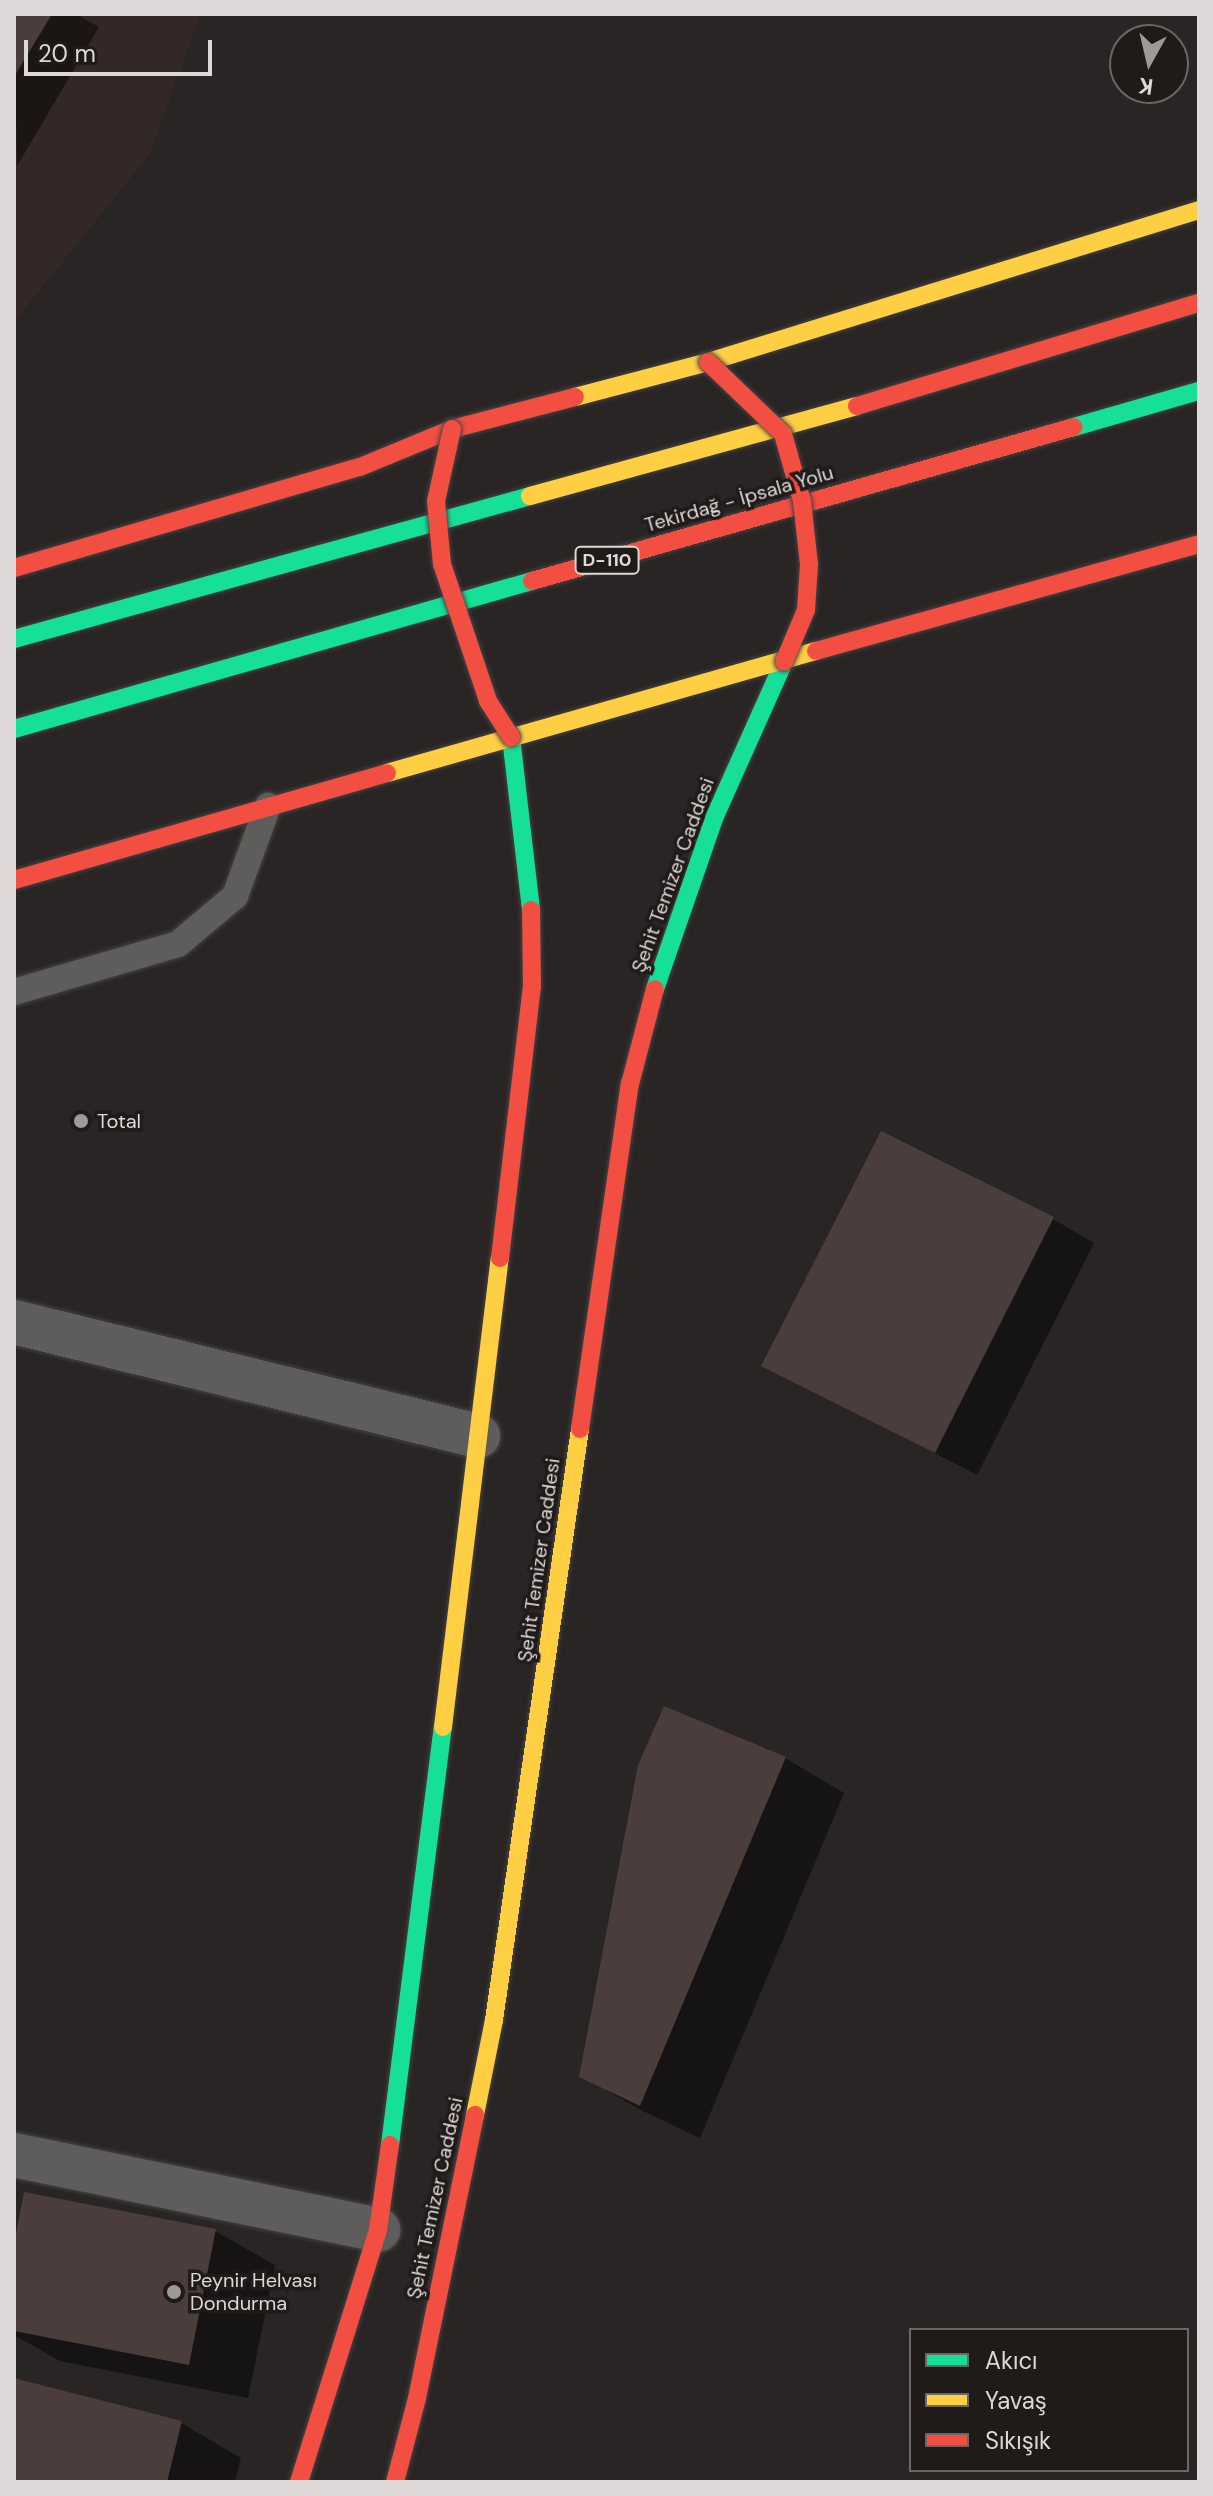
<!DOCTYPE html>
<html>
<head>
<meta charset="utf-8">
<style>
  body { margin:0 }
  #map { position:relative; width:1213px; height:2496px; overflow:hidden; background:#282524; font-family:"DM Sans",sans-serif }
  div>[style] { position:absolute }
  [style*='--x'] { left:calc(var(--x)*1px); top:calc(var(--y)*1px); width:calc(var(--w)*1px); rotate:calc(var(--a)*1deg) }
  .built>* { inset:0; background:#342827 }
  .shadow>* { inset:0; background:#0007 }
  .building>* { inset:0; background:#4a3d3b }
  .roads { filter:drop-shadow(0 0 2px #464242) drop-shadow(0 0 2px #464242) }
  .lane>* { height:26px; margin:-13px; padding:0 13px; transform-origin:13px; border-radius:13px; background:#5f5c5c }
  .street>* { height:44px; margin:-22px; padding:0 22px; transform-origin:22px; border-radius:22px; background:#5f5c5c }
  .fast>* { height:18px; margin:-9px; padding:0 9px; transform-origin:9px; border-radius:9px; background:#16e098 }
  .slow>* { height:18px; margin:-9px; padding:0 9px; transform-origin:9px; border-radius:9px; background:#ffcf43 }
  .jam>* { height:18px; margin:-9px; padding:0 9px; transform-origin:9px; border-radius:9px; background:#f24e42 }
  .bridges { filter:drop-shadow(0 0 2px #464242) drop-shadow(0 0 2px #464242) }
  .jam-bridge>* { height:18px; margin:-9px; padding:0 9px; transform-origin:9px; border-radius:9px; background:#f24e42 }
  .dots>* { width:22px; height:22px; translate:-50% -50%; box-sizing:border-box; border:4px solid #201a19; border-radius:50% }
  span { translate:-50% -50%; white-space:nowrap; text-align:center; line-height:1.15; -webkit-text-stroke:7px #201a19; paint-order:stroke }
  .shield-label span { padding:2px 6px; background:#201a19; border:2px solid; border-radius:6px; -webkit-text-stroke-width:0 }
  .shield-label { font-size:18px; color:#ded9d8; font-weight:700 }
  .street-label { font-size:20px; color:#ded9d8 }
  .poi-label { font-size:20px; color:#ded9d8 }
  .left { translate:0 -50%; text-align:left }
  .frame { position:absolute; inset:0; border:16px solid #ded9d8; pointer-events:none }
  .legend { position:absolute; left:909px; top:2328px; width:280px; height:144px; box-sizing:border-box; background:#201a19; border:2px solid #6c6665; margin:0; padding:10px 14px; list-style:none; font-size:24px; color:#ded9d8 }
  .legend li { display:flex; align-items:center; gap:16px; height:40px }
  .legend b { width:40px; border:2px solid #6c6665 }
  .north { position:absolute; left:1109px; top:24px; width:80px; height:80px; box-sizing:border-box; background:#201a19; border:2px solid #6c6665; border-radius:50%; rotate:188deg; font-size:22px; font-weight:700; line-height:32px; text-align:center; color:#ded9d8 }
  .north::after { content:''; display:block; margin:auto; width:28px; height:36px; background:#9e9a99; clip-path:polygon(50% 0,100% 100%,50% 72%,0 100%) }
  .scale { position:absolute; left:24px; top:40px; width:188px; height:36px; box-sizing:border-box; border:4px solid #ded9d8; border-top:0; padding-left:10px; font-size:24px; line-height:28px; white-space:nowrap; color:#ded9d8; -webkit-text-stroke:6px #201a19; paint-order:stroke }
</style>
</head>
<body>
<div id="map">
  <div class="built">
    <i style="clip-path:polygon(14px 14px,201px 14px,149px 155px,14px 322px)"></i>
  </div>
  <div class="shadow">
    <i style="clip-path:polygon(14px 14px,76px 14px,99px 27px,17px 166px)"></i>
    <i style="clip-path:polygon(1053px 1219px,1094px 1243px,977px 1475px,764px 1365px)"></i>
    <i style="clip-path:polygon(785px 1758px,844px 1793px,700px 2138px,641px 2110px,582px 2076px)"></i>
    <i style="clip-path:polygon(14px 2230px,215px 2231px,275px 2265px,248px 2398px,60px 2361px,14px 2335px)"></i>
    <i style="clip-path:polygon(14px 2380px,181px 2423px,241px 2458px,235px 2482px,14px 2482px)"></i>
  </div>
  <div class="building">
    <i style="clip-path:polygon(14px 14px,52px 14px,14px 77px)"></i>
    <i style="clip-path:polygon(881px 1131px,1054px 1217px,935px 1453px,761px 1366px)"></i>
    <i style="clip-path:polygon(664px 1706px,786px 1757px,640px 2106px,579px 2077px,638px 1765px)"></i>
    <i style="clip-path:polygon(24px 2192px,216px 2229px,189px 2365px,14px 2331px,14px 2244px)"></i>
    <i style="clip-path:polygon(14px 2378px,182px 2421px,167px 2482px,14px 2482px)"></i>
  </div>
  <div class="roads">
    <div class="lane">
      <i style="--x:14;--y:992;--w:171;--a:-16.3"></i>
      <i style="--x:178;--y:944;--w:75;--a:-40.1"></i>
      <i style="--x:235;--y:896;--w:96;--a:-69.9"></i>
    </div>
    <div class="street">
      <i style="--x:14;--y:1322;--w:478;--a:13.8"></i>
      <i style="--x:14;--y:2155;--w:372;--a:11.6"></i>
    </div>
    <div class="fast">
      <i style="--x:1074;--y:427;--w:130;--a:-16.1"></i>
      <i style="--x:14;--y:639;--w:535;--a:-15.49"></i>
      <i style="--x:14;--y:729;--w:539;--a:-15.95"></i>
      <i style="--x:511;--y:737;--w:174;--a:83.4"></i>
      <i style="--x:655;--y:989;--w:183;--a:-70.9"></i>
      <i style="--x:715;--y:816;--w:169;--a:-65.9"></i>
      <i style="--x:390;--y:2145;--w:421;--a:-82.8"></i>
    </div>
    <div class="slow">
      <i style="--x:575;--y:397;--w:138;--a:-14.7"></i>
      <i style="--x:708;--y:362;--w:514;--a:-17.2"></i>
      <i style="--x:530;--y:496;--w:339;--a:-15.4"></i>
      <i style="--x:387;--y:773;--w:446;--a:-15.9"></i>
      <i style="--x:443;--y:1727;--w:472;--a:-83.1"></i>
      <i style="--x:475;--y:2115;--w:97;--a:-78.7"></i>
      <i style="--x:494;--y:2020;--w:597;--a:-81.72"></i>
    </div>
    <div class="jam">
      <i style="--x:857;--y:406;--w:357;--a:-16.8"></i>
      <i style="--x:14;--y:568;--w:360;--a:-16.3"></i>
      <i style="--x:360;--y:467;--w:100;--a:-22.4"></i>
      <i style="--x:452;--y:429;--w:127;--a:-14.6"></i>
      <i style="--x:532;--y:581;--w:563;--a:-15.86"></i>
      <i style="--x:816;--y:651;--w:398;--a:-15.6"></i>
      <i style="--x:14;--y:880;--w:388;--a:-16"></i>
      <i style="--x:500;--y:1258;--w:273;--a:-83.3"></i>
      <i style="--x:532;--y:987;--w:77;--a:-90.7"></i>
      <i style="--x:580;--y:1429;--w:349;--a:-81.8"></i>
      <i style="--x:630;--y:1084;--w:98;--a:-75.3"></i>
      <i style="--x:299;--y:2482;--w:264;--a:-72.6"></i>
      <i style="--x:378;--y:2230;--w:86;--a:-82"></i>
      <i style="--x:395;--y:2482;--w:87;--a:-75.3"></i>
      <i style="--x:417;--y:2398;--w:289;--a:-78.4"></i>
    </div>
  </div>
  <div class="bridges">
    <div class="jam-bridge">
      <i style="--x:708;--y:362;--w:104;--a:43.8"></i>
      <i style="--x:783;--y:434;--w:70;--a:74.2"></i>
      <i style="--x:802;--y:501;--w:63;--a:83.7"></i>
      <i style="--x:809;--y:564;--w:46;--a:93.7"></i>
      <i style="--x:806;--y:610;--w:56;--a:112.9"></i>
      <i style="--x:452;--y:429;--w:74;--a:102.5"></i>
      <i style="--x:436;--y:501;--w:63;--a:84.6"></i>
      <i style="--x:442;--y:564;--w:145;--a:71.4"></i>
      <i style="--x:488;--y:701;--w:43;--a:57.4"></i>
    </div>
  </div>
  <div class="dots">
    <i style="left:81px;top:1121px;background:#9e9a99"></i>
    <i style="left:174px;top:2292px;background:#9e9a99"></i>
  </div>
  <div class="shield-label">
    <span style="left:607px;top:560px">D-110</span>
  </div>
  <div class="street-label">
    <span style="left:739px;top:499px;rotate:-16deg">Tekirdağ - İpsala Yolu</span>
    <span style="left:673px;top:875px;rotate:-70deg">Şehit Temizer Caddesi</span>
    <span style="left:539px;top:1560px;rotate:-82deg">Şehit Temizer Caddesi</span>
    <span style="left:435px;top:2198px;rotate:-78deg">Şehit Temizer Caddesi</span>
  </div>
  <div class="poi-label">
    <span class="left" style="left:97px;top:1121px">Total</span>
    <span class="left" style="left:190px;top:2292px">Peynir Helvası<br>Dondurma</span>
  </div>
  <div class="frame"></div>
  <ul class="legend">
  <li><b style="height:10px;background:#16e098"></b>Akıcı</li>
  <li><b style="height:10px;background:#ffcf43"></b>Yavaş</li>
  <li><b style="height:10px;background:#f24e42"></b>Sıkışık</li>
  </ul>
  <div class="north">K</div>
  <div class="scale">20 m</div>
</div>
</body>
</html>
